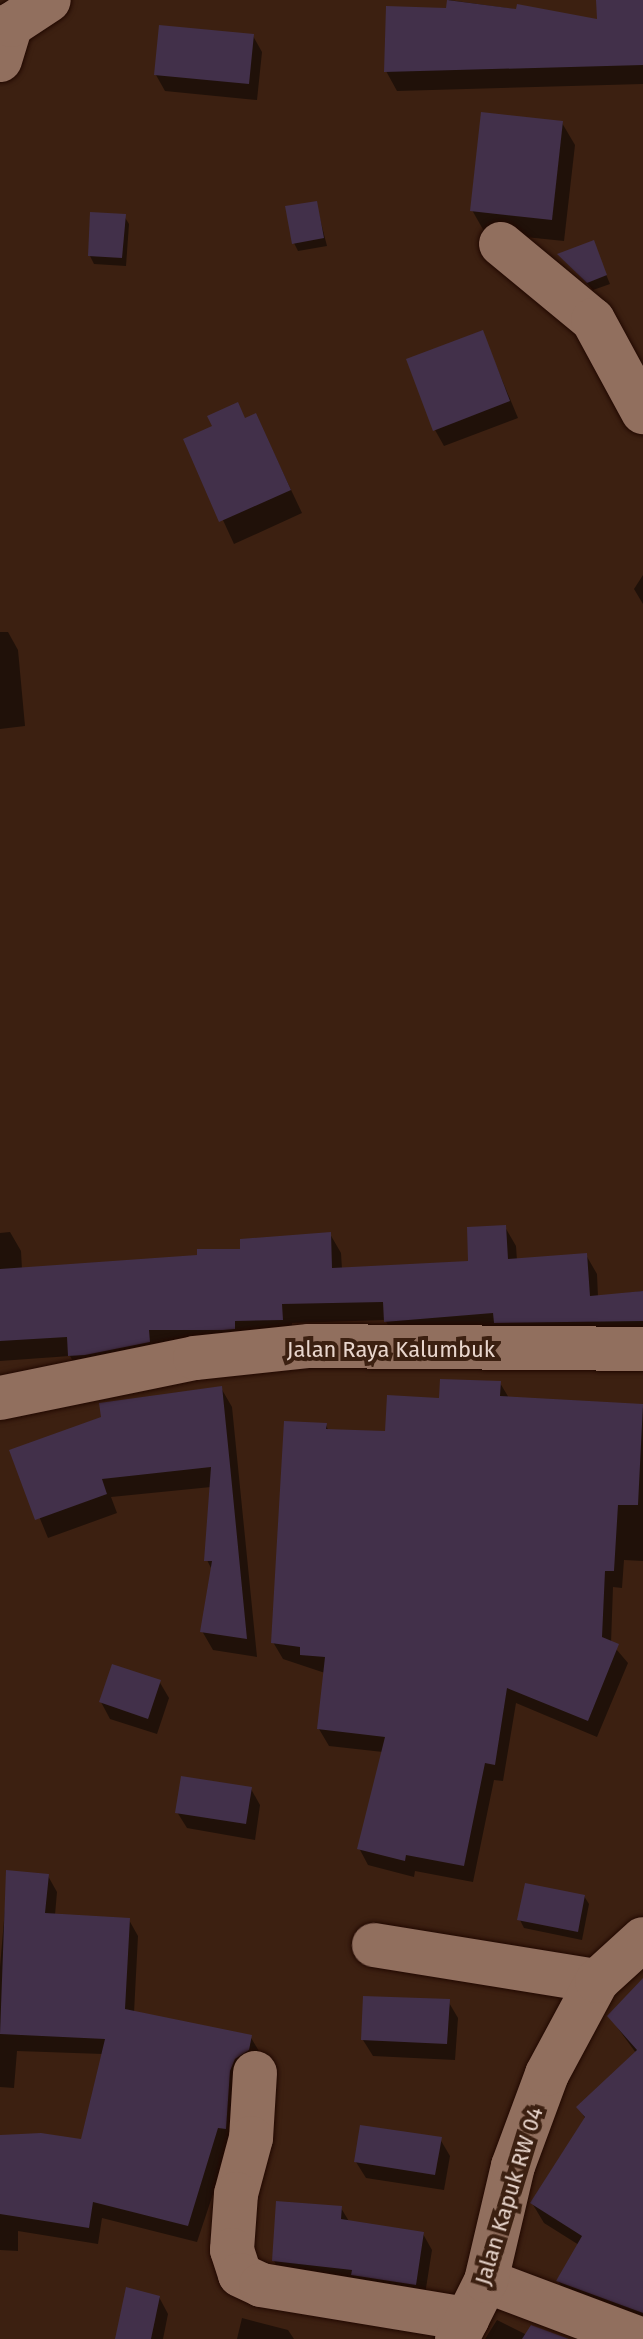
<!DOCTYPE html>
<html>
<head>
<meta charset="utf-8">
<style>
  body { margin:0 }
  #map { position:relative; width:643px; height:2339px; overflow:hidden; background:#3c2011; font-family:"Fira Sans",sans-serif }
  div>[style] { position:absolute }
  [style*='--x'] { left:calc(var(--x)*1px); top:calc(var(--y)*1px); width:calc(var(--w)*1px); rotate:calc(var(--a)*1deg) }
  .shadow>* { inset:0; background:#0007 }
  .building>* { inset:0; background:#42304a }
  .roads { filter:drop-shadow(0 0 2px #210800) drop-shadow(0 0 2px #210800) }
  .minor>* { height:44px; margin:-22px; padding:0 22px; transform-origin:22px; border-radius:22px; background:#916f5e }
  span { translate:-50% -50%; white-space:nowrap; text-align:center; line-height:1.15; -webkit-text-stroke:8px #3c2011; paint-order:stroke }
  .street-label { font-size:22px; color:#e9d6cd }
</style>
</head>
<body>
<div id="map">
  <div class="shadow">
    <i style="clip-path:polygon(449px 0,599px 21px,598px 0,643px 0,643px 84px,397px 91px,386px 71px,448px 10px)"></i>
    <i style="clip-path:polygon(253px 36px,262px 52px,257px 100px,165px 91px,156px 75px)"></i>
    <i style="clip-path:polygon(562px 123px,575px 145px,564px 241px,485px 233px,472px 210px)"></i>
    <i style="clip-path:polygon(316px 203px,327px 246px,298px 251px,294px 243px)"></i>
    <i style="clip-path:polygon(124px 216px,129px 224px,126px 266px,94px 264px,90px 256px)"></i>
    <i style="clip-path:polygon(593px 243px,610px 284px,593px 290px,560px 255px)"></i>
    <i style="clip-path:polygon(482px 332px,518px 418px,444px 446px,435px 430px)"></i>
    <i style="clip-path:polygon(256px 416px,302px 513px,234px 544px,186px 440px)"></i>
    <i style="clip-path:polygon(643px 575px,643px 604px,634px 589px)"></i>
    <i style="clip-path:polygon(0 632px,8px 632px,18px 650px,25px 726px,0 729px)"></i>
    <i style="clip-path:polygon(505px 1227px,516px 1246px,517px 1261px,586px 1255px,597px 1274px,598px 1297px,643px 1291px,643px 1341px,397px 1340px,385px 1320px,292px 1323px,292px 1339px,81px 1375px,70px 1356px,0 1361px,0 1233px,10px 1232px,21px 1251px,22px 1269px,199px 1257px,330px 1234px,341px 1253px,342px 1269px,470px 1263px)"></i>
    <i style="clip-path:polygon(500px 1383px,509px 1398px,643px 1408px,643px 1561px,624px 1560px,622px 1588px,613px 1587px,611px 1643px,628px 1663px,597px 1737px,516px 1703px,503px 1781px,494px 1780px,473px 1882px,415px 1871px,414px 1877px,368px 1865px,359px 1848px,383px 1752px,329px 1746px,319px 1729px,325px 1673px,283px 1659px,273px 1642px,326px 1425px,329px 1432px,387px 1434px,441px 1400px)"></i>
    <i style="clip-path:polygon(221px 1388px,232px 1407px,257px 1657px,213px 1650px,202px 1631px,212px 1570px,207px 1560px,211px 1487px,111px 1497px,117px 1513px,48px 1538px,12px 1451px)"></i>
    <i style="clip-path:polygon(159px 1681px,169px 1698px,157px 1734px,110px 1719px,101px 1702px)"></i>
    <i style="clip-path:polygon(251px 1789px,260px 1805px,255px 1840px,187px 1828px,177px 1812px)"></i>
    <i style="clip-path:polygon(8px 1873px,48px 1876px,57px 1892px,55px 1915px,129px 1920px,138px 1936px,134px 2013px,250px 2036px,260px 2053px,197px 2242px,102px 2218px,98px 2244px,18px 2231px,18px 2251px,0 2250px,0 2135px,82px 2141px,103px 2054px,17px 2051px,14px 2088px,0 2087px,0 1967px)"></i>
    <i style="clip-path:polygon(584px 1896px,589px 1904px,582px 1940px,524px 1928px,520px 1920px)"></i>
    <i style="clip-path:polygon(643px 1981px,643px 2329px,570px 2301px,558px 2281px,579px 2245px,544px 2223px,532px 2203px,586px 2120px,579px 2108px,636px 2053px,609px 2016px)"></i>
    <i style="clip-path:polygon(448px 2001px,458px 2018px,455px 2060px,373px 2056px,363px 2040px)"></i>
    <i style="clip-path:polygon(440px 2139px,450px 2156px,444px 2190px,366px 2178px,356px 2162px)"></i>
    <i style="clip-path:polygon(341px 2208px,350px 2223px,423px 2234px,432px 2250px,424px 2301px,283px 2277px,274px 2261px)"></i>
    <i style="clip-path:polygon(159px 2297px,168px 2314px,163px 2339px,117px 2339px)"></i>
    <i style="clip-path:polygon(242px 2318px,288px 2330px,294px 2339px,237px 2339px)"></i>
    <i style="clip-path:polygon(497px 2320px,527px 2335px,563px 2339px,485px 2339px)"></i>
  </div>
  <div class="building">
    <i style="clip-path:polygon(447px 0,516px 9px,517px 4px,597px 19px,596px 0,643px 0,643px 65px,384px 72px,386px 6px,446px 8px)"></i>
    <i style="clip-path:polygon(159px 25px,254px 34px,249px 84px,154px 75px)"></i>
    <i style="clip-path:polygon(481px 112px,563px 121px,552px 220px,470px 211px)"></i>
    <i style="clip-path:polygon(317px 201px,324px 238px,292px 244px,285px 206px)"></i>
    <i style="clip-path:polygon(90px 212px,126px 214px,122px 258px,88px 256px)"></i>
    <i style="clip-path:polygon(594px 240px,607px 275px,587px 283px,557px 254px)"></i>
    <i style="clip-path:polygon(483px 330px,510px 401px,433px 431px,406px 359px)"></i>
    <i style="clip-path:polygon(238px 402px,245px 418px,256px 413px,291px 490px,219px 522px,183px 439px,212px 426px,207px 416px)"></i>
    <i style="clip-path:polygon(506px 1225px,508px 1259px,587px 1253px,590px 1296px,643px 1291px,643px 1321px,494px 1323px,493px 1313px,384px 1322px,383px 1302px,282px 1304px,283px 1320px,235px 1321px,235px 1329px,223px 1330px,149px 1330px,150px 1342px,85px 1355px,68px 1356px,67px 1337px,0 1341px,0 1269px,197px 1255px,197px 1249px,240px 1249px,240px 1239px,331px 1232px,332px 1268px,468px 1261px,467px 1227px)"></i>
    <i style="clip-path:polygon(440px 1379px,501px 1381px,500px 1396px,643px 1404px,638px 1505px,618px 1505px,614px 1571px,605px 1571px,602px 1637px,619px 1644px,588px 1721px,507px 1688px,495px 1765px,485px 1763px,464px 1866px,406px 1855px,405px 1861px,357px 1849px,385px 1737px,317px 1729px,325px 1657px,300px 1655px,300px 1647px,271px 1643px,284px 1421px,327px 1423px,326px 1429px,385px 1431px,387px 1395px,439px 1398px)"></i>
    <i style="clip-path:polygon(222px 1386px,230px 1465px,247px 1639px,200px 1632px,212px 1561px,204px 1561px,211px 1467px,102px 1479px,107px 1494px,35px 1520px,9px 1450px,101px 1417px,99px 1403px)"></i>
    <i style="clip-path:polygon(112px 1664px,161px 1680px,148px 1719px,99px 1702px)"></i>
    <i style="clip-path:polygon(181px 1776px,252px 1787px,246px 1824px,175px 1813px)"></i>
    <i style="clip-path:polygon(6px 1870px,49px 1874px,45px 1913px,130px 1918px,125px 2009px,252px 2035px,249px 2050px,235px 2059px,230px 2071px,226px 2129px,218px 2128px,188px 2226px,93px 2202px,89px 2228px,0 2214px,0 2135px,41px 2133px,81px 2139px,105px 2039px,0 2034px)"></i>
    <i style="clip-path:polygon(525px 1883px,585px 1895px,578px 1932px,517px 1920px)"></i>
    <i style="clip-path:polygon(643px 1978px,643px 2313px,556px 2281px,582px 2236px,530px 2203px,585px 2117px,576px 2107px,637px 2050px,607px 2016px)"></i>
    <i style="clip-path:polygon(363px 1996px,450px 1999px,447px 2044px,361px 2040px)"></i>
    <i style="clip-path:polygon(360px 2125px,442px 2137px,435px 2175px,354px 2162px)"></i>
    <i style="clip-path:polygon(276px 2201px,342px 2206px,341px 2219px,424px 2232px,416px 2285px,351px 2275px,352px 2270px,272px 2261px)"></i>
    <i style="clip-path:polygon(126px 2287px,160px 2296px,151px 2339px,115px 2339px)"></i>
    <i style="clip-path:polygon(531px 2325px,569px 2339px,522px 2339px)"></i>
  </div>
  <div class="roads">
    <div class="minor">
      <i style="--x:0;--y:60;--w:37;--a:-73"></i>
      <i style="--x:11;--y:25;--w:45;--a:-33.3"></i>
      <i style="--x:501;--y:244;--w:119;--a:39.6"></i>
      <i style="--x:593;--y:320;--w:105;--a:61.5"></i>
      <i style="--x:0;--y:1398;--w:199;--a:-11.6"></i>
      <i style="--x:195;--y:1358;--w:115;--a:-6"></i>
      <i style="--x:309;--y:1346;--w:334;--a:0.5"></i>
      <i style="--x:374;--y:1945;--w:226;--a:9.2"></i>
      <i style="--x:255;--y:2073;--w:65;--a:93.5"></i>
      <i style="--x:251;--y:2138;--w:58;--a:105"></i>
      <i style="--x:236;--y:2194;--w:56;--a:94.1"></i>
      <i style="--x:232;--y:2250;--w:26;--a:72"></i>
      <i style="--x:240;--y:2275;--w:23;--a:25"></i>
      <i style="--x:261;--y:2285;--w:209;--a:9.4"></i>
      <i style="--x:486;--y:2281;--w:165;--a:20.6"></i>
      <i style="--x:457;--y:2339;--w:65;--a:-63.4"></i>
      <i style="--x:486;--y:2281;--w:118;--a:-76.8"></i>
      <i style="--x:513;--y:2166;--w:98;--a:-69.7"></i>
      <i style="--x:547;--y:2074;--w:106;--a:-61.7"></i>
      <i style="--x:597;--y:1981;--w:62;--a:-42.4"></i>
    </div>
  </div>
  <div class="street-label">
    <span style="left:391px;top:1350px">Jalan Raya Kalumbuk</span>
    <span style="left:509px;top:2196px;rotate:-73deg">Jalan Kapuk RW 04</span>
  </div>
</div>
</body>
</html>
